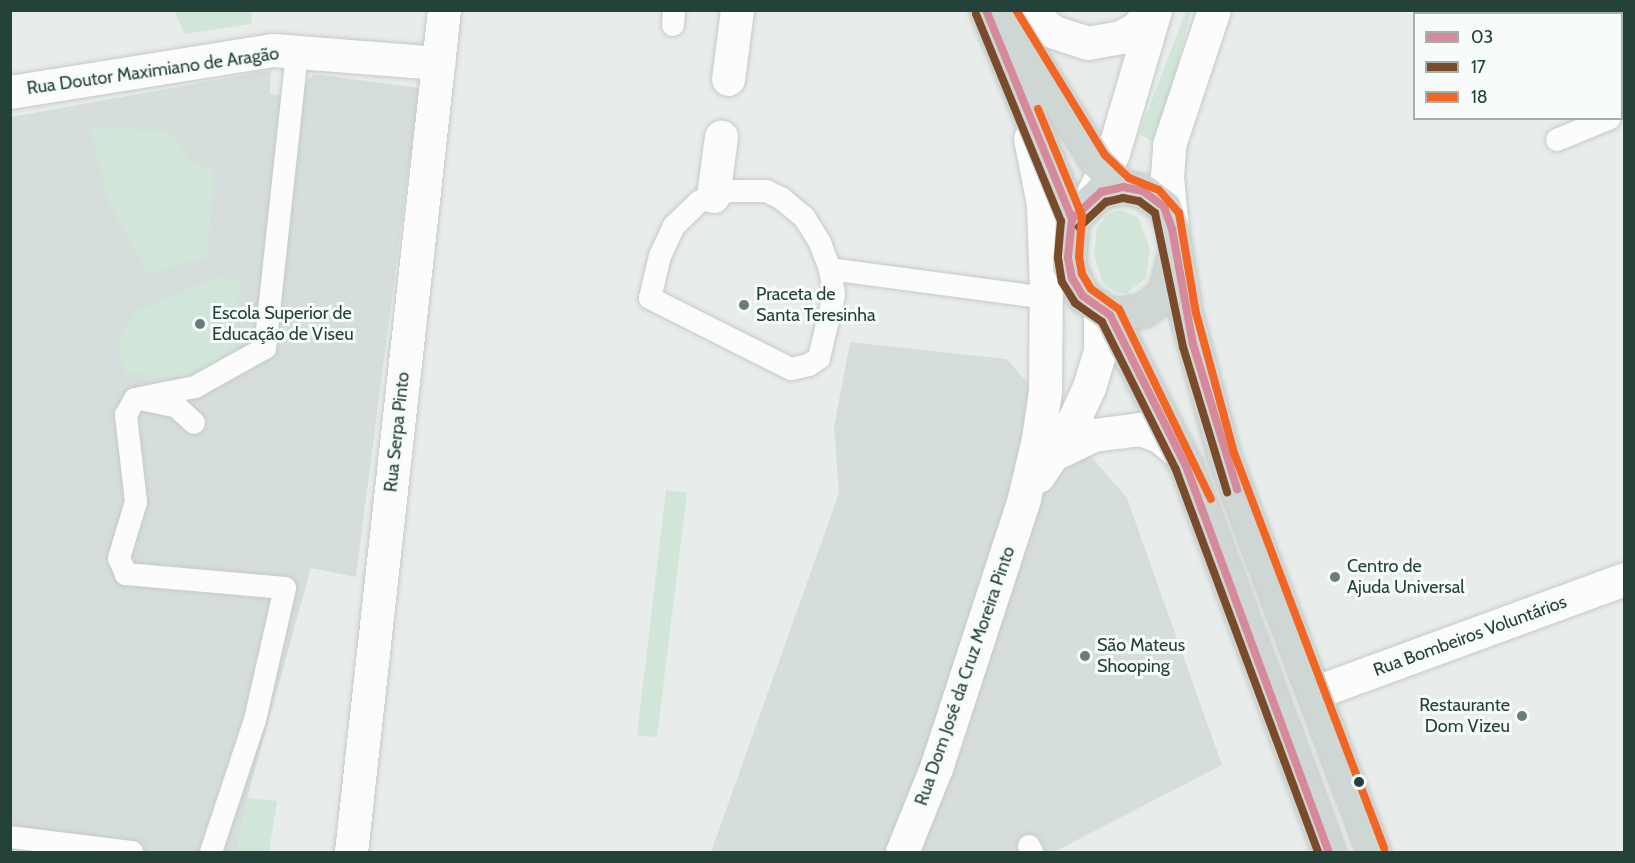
<!DOCTYPE html>
<html>
<head>
<meta charset="utf-8">
<style>
  body { margin:0 }
  #map { position:relative; width:1635px; height:863px; overflow:hidden; background:#e8edeb; font-family:Cabin,sans-serif }
  div>[style] { position:absolute }
  [style*='--x'] { left:calc(var(--x)*1px); top:calc(var(--y)*1px); width:calc(var(--w)*1px); rotate:calc(var(--a)*1deg) }
  .built>* { inset:0; background:#d6dedb }
  .green>* { inset:0; background:#d1e6d8 }
  .roads { filter:drop-shadow(0 0 2px #c5cac8) drop-shadow(0 0 2px #c5cac8) }
  .lane>* { height:22px; margin:-11px; padding:0 11px; transform-origin:11px; border-radius:11px; background:#fcfcfc }
  .street>* { height:33px; margin:-16.5px; padding:0 16.5px; transform-origin:16.5px; border-radius:16.5px; background:#fcfcfc }
  .secondary>* { height:33px; margin:-16.5px; padding:0 16.5px; transform-origin:16.5px; border-radius:16.5px; background:#fcfcfc }
  .primary>* { height:33px; margin:-16.5px; padding:0 16.5px; transform-origin:16.5px; border-radius:16.5px; background:#cfd7d5 }
  .bus-1>* { height:8px; margin:-4px; padding:0 4px; transform-origin:4px; border-radius:4px; background:#d5899a }
  .bus-2>* { height:8px; margin:-4px; padding:0 4px; transform-origin:4px; border-radius:4px; background:#7a4b2a }
  .bus-3>* { height:8px; margin:-4px; padding:0 4px; transform-origin:4px; border-radius:4px; background:#f26522 }
  .dots>* { width:16px; height:16px; translate:-50% -50%; box-sizing:border-box; border:3px solid #f7fbf9; border-radius:50% }
  span { translate:-50% -50%; white-space:nowrap; text-align:center; line-height:1.15; -webkit-text-stroke:6px #f7fbf9; paint-order:stroke }
  .street-label { font-size:18px; color:#24423a }
  .poi-label { font-size:18px; color:#24423a }
  .left { translate:0 -50%; text-align:left }
  .right { translate:-100% -50%; text-align:right }
  .frame { position:absolute; inset:0; border:12px solid #24423a; pointer-events:none }
  .legend { position:absolute; left:1413px; top:12px; width:210px; height:108px; box-sizing:border-box; background:#f7fbf9; border:2px solid #a3b1ad; margin:0; padding:8px 10px; list-style:none; font-size:18px; color:#24423a }
  .legend li { display:flex; align-items:center; gap:12px; height:30px }
  .legend b { width:30px; border:2px solid #a3b1ad }
</style>
</head>
<body>
<div id="map">
  <div class="built">
    <i style="clip-path:polygon(271px 70px,270px 94px,300px 97px,304px 85px,314px 74px,419px 88px,356px 577px,311px 568px,247px 798px,237px 852px,11px 852px,11px 117px)"></i>
    <i style="clip-path:polygon(850px 342px,1007px 359px,1127px 498px,1222px 765px,1054px 852px,711px 852px,839px 493px,834px 427px)"></i>
  </div>
  <div class="green">
    <i style="clip-path:polygon(174px 11px,252px 11px,251px 24px,185px 34px)"></i>
    <i style="clip-path:polygon(1186px 11px,1191px 11px,1158px 144px,1139px 134px)"></i>
    <i style="clip-path:polygon(90px 127px,168px 131px,192px 162px,214px 171px,207px 260px,185px 261px,150px 276px,108px 202px)"></i>
    <i style="clip-path:polygon(1120px 210px,1138px 217px,1150px 249px,1146px 278px,1127px 293px,1116px 293px,1103px 283px,1094px 254px,1097px 228px,1109px 213px)"></i>
    <i style="clip-path:polygon(215px 278px,240px 279px,235px 354px,198px 379px,124px 373px,119px 341px,136px 311px)"></i>
    <i style="clip-path:polygon(666px 490px,687px 493px,657px 737px,637px 735px)"></i>
    <i style="clip-path:polygon(247px 798px,277px 801px,269px 852px,237px 852px)"></i>
  </div>
  <div class="roads">
    <div class="lane">
      <i style="--x:673;--y:25;--w:15;--a:-86"></i>
      <i style="--x:1557;--y:140;--w:57;--a:-22.5"></i>
      <i style="--x:729;--y:191;--w:37;--a:0"></i>
      <i style="--x:766;--y:191;--w:17;--a:25"></i>
      <i style="--x:781;--y:198;--w:30;--a:40"></i>
      <i style="--x:804;--y:217;--w:31;--a:58"></i>
      <i style="--x:820;--y:243;--w:28;--a:69"></i>
      <i style="--x:830;--y:269;--w:26;--a:81"></i>
      <i style="--x:834;--y:295;--w:65;--a:103.4"></i>
      <i style="--x:819;--y:358;--w:12;--a:145"></i>
      <i style="--x:809;--y:365;--w:18;--a:167"></i>
      <i style="--x:791;--y:369;--w:158;--a:-153.3"></i>
      <i style="--x:650;--y:298;--w:43;--a:-76.6"></i>
      <i style="--x:660;--y:256;--w:33;--a:-65"></i>
      <i style="--x:674;--y:226;--w:35;--a:-44"></i>
      <i style="--x:699;--y:202;--w:32;--a:-20"></i>
      <i style="--x:830;--y:269;--w:218;--a:7.6"></i>
      <i style="--x:145;--y:400;--w:33;--a:12"></i>
      <i style="--x:177;--y:407;--w:23;--a:43"></i>
      <i style="--x:10;--y:837;--w:123;--a:7"></i>
      <i style="--x:1029;--y:846;--w:7;--a:63"></i>
      <i style="--x:211;--y:852;--w:139;--a:-71.6"></i>
      <i style="--x:255;--y:720;--w:135;--a:-77.2"></i>
      <i style="--x:285;--y:588;--w:160;--a:-175"></i>
      <i style="--x:126;--y:574;--w:17;--a:-114"></i>
      <i style="--x:119;--y:558;--w:59;--a:-73.1"></i>
      <i style="--x:136;--y:502;--w:88;--a:-96.6"></i>
      <i style="--x:126;--y:415;--w:18;--a:-61"></i>
      <i style="--x:135;--y:399;--w:61;--a:-11.3"></i>
      <i style="--x:195;--y:387;--w:80;--a:-29.1"></i>
      <i style="--x:265;--y:348;--w:298;--a:-83.8"></i>
    </div>
    <div class="street">
      <i style="--x:728;--y:79;--w:70;--a:-82.6"></i>
      <i style="--x:10;--y:92;--w:266;--a:-9.1"></i>
      <i style="--x:273;--y:50;--w:166;--a:4.5"></i>
      <i style="--x:713;--y:196;--w:60;--a:-82.3"></i>
      <i style="--x:1052;--y:455;--w:46;--a:-26"></i>
      <i style="--x:1093;--y:435;--w:47;--a:-7.3"></i>
      <i style="--x:1140;--y:429;--w:20;--a:20"></i>
      <i style="--x:1159;--y:436;--w:21;--a:39"></i>
      <i style="--x:1038;--y:476;--w:58;--a:-56.3"></i>
      <i style="--x:1070;--y:428;--w:45;--a:-65.1"></i>
      <i style="--x:1089;--y:387;--w:38;--a:-73"></i>
      <i style="--x:1100;--y:351;--w:41;--a:-90"></i>
      <i style="--x:1316;--y:692;--w:328;--a:-20.1"></i>
      <i style="--x:902;--y:852;--w:91;--a:-68"></i>
      <i style="--x:936;--y:768;--w:284;--a:-71.9"></i>
      <i style="--x:1024;--y:498;--w:61;--a:-76.7"></i>
      <i style="--x:1038;--y:439;--w:49;--a:-81.7"></i>
      <i style="--x:1045;--y:391;--w:105;--a:-89.5"></i>
      <i style="--x:1046;--y:286;--w:82;--a:-92.1"></i>
      <i style="--x:1043;--y:204;--w:67;--a:-101.1"></i>
    </div>
    <div class="secondary">
      <i style="--x:1025;--y:10;--w:36;--a:37"></i>
      <i style="--x:1054;--y:32;--w:35;--a:18"></i>
      <i style="--x:1087;--y:43;--w:35;--a:-10"></i>
      <i style="--x:1121;--y:37;--w:20;--a:-30"></i>
      <i style="--x:1138;--y:27;--w:21;--a:-55"></i>
      <i style="--x:1093;--y:193;--w:45;--a:-63.4"></i>
      <i style="--x:1113;--y:153;--w:149;--a:-73.6"></i>
      <i style="--x:1172;--y:229;--w:52;--a:-95.5"></i>
      <i style="--x:1167;--y:177;--w:32;--a:-86"></i>
      <i style="--x:1169;--y:145;--w:142;--a:-71.6"></i>
      <i style="--x:351;--y:852;--w:847;--a:-83.7"></i>
    </div>
    <div class="primary">
      <i style="--x:986;--y:10;--w:226;--a:67.6"></i>
      <i style="--x:1072;--y:219;--w:47;--a:93.7"></i>
      <i style="--x:1069;--y:266;--w:33;--a:65"></i>
      <i style="--x:1083;--y:296;--w:33;--a:35"></i>
      <i style="--x:1110;--y:315;--w:34;--a:-8"></i>
      <i style="--x:1144;--y:310;--w:26;--a:-39"></i>
      <i style="--x:1164;--y:294;--w:38;--a:-75"></i>
      <i style="--x:1003;--y:11;--w:178;--a:58.1"></i>
      <i style="--x:1097;--y:162;--w:36;--a:44"></i>
      <i style="--x:1072;--y:219;--w:40;--a:-43"></i>
      <i style="--x:1101;--y:192;--w:23;--a:-13"></i>
      <i style="--x:1123;--y:187;--w:20;--a:11"></i>
      <i style="--x:1143;--y:191;--w:26;--a:37"></i>
      <i style="--x:1164;--y:207;--w:23;--a:70"></i>
      <i style="--x:1172;--y:229;--w:87;--a:80.8"></i>
      <i style="--x:1186;--y:315;--w:146;--a:74.9"></i>
      <i style="--x:1224;--y:456;--w:423;--a:69.3"></i>
      <i style="--x:1110;--y:315;--w:169;--a:63.3"></i>
      <i style="--x:1186;--y:466;--w:412;--a:69.7"></i>
    </div>
  </div>
  <div class="bus-1">
    <i style="--x:986;--y:10;--w:226;--a:67.6"></i>
    <i style="--x:1072;--y:219;--w:39;--a:96"></i>
    <i style="--x:1068;--y:258;--w:20;--a:79"></i>
    <i style="--x:1072;--y:278;--w:21;--a:59"></i>
    <i style="--x:1083;--y:296;--w:33;--a:35"></i>
    <i style="--x:1110;--y:315;--w:169;--a:63.3"></i>
    <i style="--x:1186;--y:466;--w:412;--a:69.7"></i>
    <i style="--x:1072;--y:219;--w:40;--a:-43"></i>
    <i style="--x:1101;--y:192;--w:23;--a:-13"></i>
    <i style="--x:1123;--y:187;--w:20;--a:11"></i>
    <i style="--x:1143;--y:191;--w:26;--a:37"></i>
    <i style="--x:1164;--y:207;--w:23;--a:70"></i>
    <i style="--x:1172;--y:229;--w:117;--a:79.7"></i>
    <i style="--x:1193;--y:344;--w:152;--a:73.1"></i>
  </div>
  <div class="bus-2">
    <i style="--x:976;--y:14;--w:224;--a:67.7"></i>
    <i style="--x:1061;--y:221;--w:37;--a:95"></i>
    <i style="--x:1058;--y:258;--w:24;--a:81"></i>
    <i style="--x:1062;--y:282;--w:25;--a:58"></i>
    <i style="--x:1075;--y:303;--w:33;--a:35"></i>
    <i style="--x:1102;--y:322;--w:165;--a:63.4"></i>
    <i style="--x:1176;--y:470;--w:408;--a:69.6"></i>
    <i style="--x:1079;--y:227;--w:37;--a:-43"></i>
    <i style="--x:1106;--y:202;--w:17;--a:-13"></i>
    <i style="--x:1123;--y:198;--w:16;--a:11"></i>
    <i style="--x:1139;--y:201;--w:20;--a:37"></i>
    <i style="--x:1155;--y:213;--w:137;--a:78.2"></i>
    <i style="--x:1183;--y:347;--w:152;--a:73.1"></i>
  </div>
  <div class="bus-3">
    <i style="--x:1016;--y:10;--w:170;--a:58.5"></i>
    <i style="--x:1105;--y:155;--w:33;--a:44"></i>
    <i style="--x:1129;--y:178;--w:32;--a:22"></i>
    <i style="--x:1159;--y:190;--w:30;--a:49"></i>
    <i style="--x:1179;--y:213;--w:101;--a:80.4"></i>
    <i style="--x:1196;--y:313;--w:145;--a:74.8"></i>
    <i style="--x:1234;--y:453;--w:423;--a:69.2"></i>
    <i style="--x:1038;--y:109;--w:116;--a:67.6"></i>
    <i style="--x:1082;--y:216;--w:41;--a:94.2"></i>
    <i style="--x:1079;--y:257;--w:17;--a:80"></i>
    <i style="--x:1082;--y:274;--w:17;--a:59"></i>
    <i style="--x:1091;--y:289;--w:34;--a:36"></i>
    <i style="--x:1119;--y:309;--w:211;--a:64.2"></i>
  </div>
  <div class="dots">
    <i style="left:744px;top:305px;background:#697e78"></i>
    <i style="left:200px;top:324px;background:#697e78"></i>
    <i style="left:1335px;top:577px;background:#697e78"></i>
    <i style="left:1085px;top:656px;background:#697e78"></i>
    <i style="left:1522px;top:716px;background:#697e78"></i>
    <i style="left:1359px;top:782px;background:#24423a"></i>
  </div>
  <div class="street-label">
    <span style="left:153px;top:71px;rotate:-8deg">Rua Doutor Maximiano de Aragão</span>
    <span style="left:397px;top:432px;rotate:-84deg">Rua Serpa Pinto</span>
    <span style="left:1470px;top:636px;rotate:-20deg">Rua Bombeiros Voluntários</span>
    <span style="left:965px;top:676px;rotate:-71deg">Rua Dom José da Cruz Moreira Pinto</span>
  </div>
  <div class="poi-label">
    <span class="left" style="left:756px;top:305px">Praceta de<br>Santa Teresinha</span>
    <span class="left" style="left:212px;top:324px">Escola Superior de<br>Educação de Viseu</span>
    <span class="left" style="left:1347px;top:577px">Centro de<br>Ajuda Universal</span>
    <span class="left" style="left:1097px;top:656px">São Mateus<br>Shooping</span>
    <span class="right" style="left:1510px;top:716px">Restaurante<br>Dom Vizeu</span>
  </div>
  <div class="frame"></div>
  <ul class="legend">
  <li><b style="height:8px;background:#d5899a"></b>03</li>
  <li><b style="height:8px;background:#7a4b2a"></b>17</li>
  <li><b style="height:8px;background:#f26522"></b>18</li>
  </ul>
</div>
</body>
</html>
